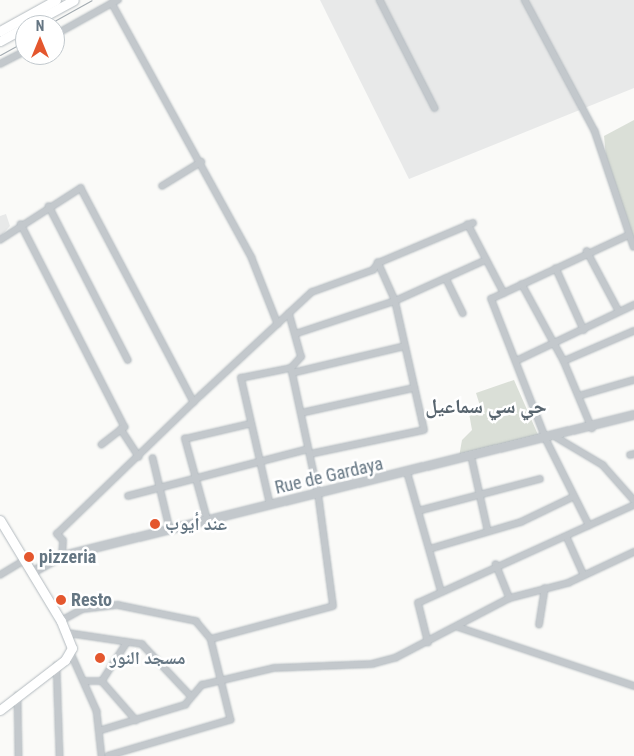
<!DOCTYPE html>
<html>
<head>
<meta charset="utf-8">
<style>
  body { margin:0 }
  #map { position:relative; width:634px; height:756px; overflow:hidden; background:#fafaf8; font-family:"Roboto Condensed","Noto Naskh Arabic",sans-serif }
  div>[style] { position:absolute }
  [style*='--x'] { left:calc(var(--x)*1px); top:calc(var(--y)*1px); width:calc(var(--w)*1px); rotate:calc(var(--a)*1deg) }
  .built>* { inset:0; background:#e8e9e9 }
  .green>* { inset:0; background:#dadfd7 }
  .roads { filter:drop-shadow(0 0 1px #b3babf) drop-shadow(0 0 1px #b3babf) }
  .minor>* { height:5.5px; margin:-2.75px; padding:0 2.75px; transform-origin:2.75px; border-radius:2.75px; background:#c3c8cc }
  .tertiary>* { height:8px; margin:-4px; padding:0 4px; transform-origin:4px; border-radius:4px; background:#c3c8cc }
  .secondary>* { height:9px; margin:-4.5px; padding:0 4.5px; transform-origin:4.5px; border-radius:4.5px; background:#fff }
  .primary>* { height:9px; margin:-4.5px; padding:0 4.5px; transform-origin:4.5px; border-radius:4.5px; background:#fff }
  .tram>* { height:1px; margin:-0.5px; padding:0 0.5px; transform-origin:0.5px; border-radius:0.5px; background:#a2aab0 }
  .dots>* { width:14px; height:14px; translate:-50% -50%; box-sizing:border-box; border:2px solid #fff; border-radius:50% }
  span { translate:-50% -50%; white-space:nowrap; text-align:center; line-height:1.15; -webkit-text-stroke:5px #fff; paint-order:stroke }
  .street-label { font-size:18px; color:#657683 }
  .poi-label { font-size:18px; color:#657683; font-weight:700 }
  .left { translate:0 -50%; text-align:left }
  .quarter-label { font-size:20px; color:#57646e; font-weight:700 }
  .north { position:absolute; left:15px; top:15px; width:50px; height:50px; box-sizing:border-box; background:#fff; border:1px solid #c1c8cd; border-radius:50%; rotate:0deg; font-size:14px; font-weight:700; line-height:20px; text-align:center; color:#657683 }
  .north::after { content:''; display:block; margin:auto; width:18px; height:22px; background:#e4572e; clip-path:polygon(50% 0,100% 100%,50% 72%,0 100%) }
</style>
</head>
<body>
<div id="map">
  <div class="built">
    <i style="clip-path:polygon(320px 0,634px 0,634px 88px,409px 179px)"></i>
    <i style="clip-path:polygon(6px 214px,10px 226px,0 237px,0 216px)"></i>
  </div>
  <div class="green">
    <i style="clip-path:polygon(634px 120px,634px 239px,606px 157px,604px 136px)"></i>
    <i style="clip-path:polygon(514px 380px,539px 437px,459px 457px,462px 440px,472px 430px,469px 413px,481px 409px,476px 393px)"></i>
  </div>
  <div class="roads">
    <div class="minor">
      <i style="--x:380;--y:0;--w:121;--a:63"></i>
      <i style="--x:525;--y:0;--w:149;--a:61.9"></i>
      <i style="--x:595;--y:131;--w:122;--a:71.4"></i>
      <i style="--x:112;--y:3;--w:291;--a:61.2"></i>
      <i style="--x:252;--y:258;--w:71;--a:68.5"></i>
      <i style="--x:55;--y:35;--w:72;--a:-29.1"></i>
      <i style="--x:0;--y:64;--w:28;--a:-27"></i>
      <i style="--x:162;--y:186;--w:46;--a:-31.6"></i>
      <i style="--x:49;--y:206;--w:173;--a:62.8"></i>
      <i style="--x:21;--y:224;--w:228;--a:62.9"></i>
      <i style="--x:125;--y:427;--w:29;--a:142"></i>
      <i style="--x:468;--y:224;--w:78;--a:62.4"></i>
      <i style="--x:0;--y:240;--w:96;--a:-32.7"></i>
      <i style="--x:81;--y:188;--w:242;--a:62.2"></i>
      <i style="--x:587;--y:251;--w:68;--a:61.9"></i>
      <i style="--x:556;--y:268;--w:68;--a:65.7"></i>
      <i style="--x:446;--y:278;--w:39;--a:64"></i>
      <i style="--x:522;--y:284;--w:88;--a:61.4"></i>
      <i style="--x:564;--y:361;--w:73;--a:67.3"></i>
      <i style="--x:295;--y:334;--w:105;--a:-18.3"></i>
      <i style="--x:395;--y:301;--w:100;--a:-24.3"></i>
      <i style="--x:516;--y:361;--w:131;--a:-25.4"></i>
      <i style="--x:564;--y:361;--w:76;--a:-23.2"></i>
      <i style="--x:292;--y:373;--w:116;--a:-13.4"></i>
      <i style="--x:579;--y:396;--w:57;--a:-16.2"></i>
      <i style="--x:301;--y:413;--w:116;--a:-12.5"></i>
      <i style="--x:121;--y:429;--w:33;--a:57"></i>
      <i style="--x:556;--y:437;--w:55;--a:30.8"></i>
      <i style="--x:603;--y:465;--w:47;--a:48.5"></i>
      <i style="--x:310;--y:454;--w:116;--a:-11.9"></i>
      <i style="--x:424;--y:430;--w:132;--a:-102.7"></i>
      <i style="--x:395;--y:301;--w:42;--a:-114.1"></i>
      <i style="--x:378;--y:263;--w:103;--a:-22.8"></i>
      <i style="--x:630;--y:455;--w:4;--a:-14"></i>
      <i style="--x:153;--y:458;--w:73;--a:76.5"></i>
      <i style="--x:472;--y:458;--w:74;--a:77.5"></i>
      <i style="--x:408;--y:474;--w:121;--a:74.1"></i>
      <i style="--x:128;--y:496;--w:186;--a:-14.6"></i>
      <i style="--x:270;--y:505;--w:130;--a:-102.9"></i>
      <i style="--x:241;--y:378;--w:51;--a:-11.3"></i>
      <i style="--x:291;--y:368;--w:15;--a:-48"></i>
      <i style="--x:301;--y:357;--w:45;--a:-105.6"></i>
      <i style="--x:418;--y:511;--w:126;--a:-14.7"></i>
      <i style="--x:207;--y:519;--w:83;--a:-105.4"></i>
      <i style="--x:185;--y:439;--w:66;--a:-13.2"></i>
      <i style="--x:589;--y:526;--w:96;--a:-116.6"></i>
      <i style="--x:546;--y:440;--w:151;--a:-111.3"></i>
      <i style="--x:491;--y:299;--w:152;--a:-24.9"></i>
      <i style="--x:567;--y:537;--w:42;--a:65.9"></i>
      <i style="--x:430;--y:549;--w:95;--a:-16.5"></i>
      <i style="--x:521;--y:522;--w:58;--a:-25.7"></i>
      <i style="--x:62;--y:556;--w:15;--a:-86"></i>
      <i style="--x:63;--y:541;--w:9;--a:-131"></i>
      <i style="--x:57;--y:534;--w:200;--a:-44"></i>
      <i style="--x:201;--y:395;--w:151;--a:-42.9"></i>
      <i style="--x:312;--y:292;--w:65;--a:-19.8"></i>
      <i style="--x:373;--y:270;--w:9;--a:-54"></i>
      <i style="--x:496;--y:564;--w:37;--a:68"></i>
      <i style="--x:0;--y:575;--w:29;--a:-31"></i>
      <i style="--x:61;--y:621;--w:25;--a:-29"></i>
      <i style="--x:83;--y:609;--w:35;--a:-7"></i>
      <i style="--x:118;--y:605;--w:80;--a:11.6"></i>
      <i style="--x:196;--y:621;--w:23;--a:50"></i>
      <i style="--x:211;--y:639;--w:83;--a:76.1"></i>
      <i style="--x:231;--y:720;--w:127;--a:163.6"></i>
      <i style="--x:539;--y:625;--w:37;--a:-81"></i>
      <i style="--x:458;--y:627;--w:186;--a:18.5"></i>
      <i style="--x:68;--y:633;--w:75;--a:8.5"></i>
      <i style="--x:142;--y:644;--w:70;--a:46.7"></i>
      <i style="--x:211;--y:639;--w:126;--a:-15.1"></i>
      <i style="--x:333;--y:606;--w:113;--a:-97.6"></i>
      <i style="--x:318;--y:494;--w:129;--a:-102.1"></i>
      <i style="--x:428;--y:643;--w:41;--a:-104"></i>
      <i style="--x:418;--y:603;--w:237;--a:-24.4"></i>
      <i style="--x:71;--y:653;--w:64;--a:65.9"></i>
      <i style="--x:97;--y:711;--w:45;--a:83.7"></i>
      <i style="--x:57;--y:665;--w:91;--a:88.1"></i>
      <i style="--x:85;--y:681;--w:17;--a:0"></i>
      <i style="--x:102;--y:681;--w:52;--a:48.9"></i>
      <i style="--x:102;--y:681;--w:46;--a:-57.3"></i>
      <i style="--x:18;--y:695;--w:61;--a:89.1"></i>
      <i style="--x:102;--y:730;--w:87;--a:-16.8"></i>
      <i style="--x:185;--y:705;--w:26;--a:-50"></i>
      <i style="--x:202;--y:685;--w:74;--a:-13.3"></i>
      <i style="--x:274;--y:668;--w:98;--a:-2.3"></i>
      <i style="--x:372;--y:664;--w:24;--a:-15"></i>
      <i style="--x:395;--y:658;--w:130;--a:-27.6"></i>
      <i style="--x:510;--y:598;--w:60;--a:-14.5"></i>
      <i style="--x:568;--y:583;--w:73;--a:-25.2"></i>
    </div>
    <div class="tertiary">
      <i style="--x:33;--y:572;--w:33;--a:-29"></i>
      <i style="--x:62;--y:556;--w:589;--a:-13.85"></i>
    </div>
    <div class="secondary">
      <i style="--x:0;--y:520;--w:118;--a:58.9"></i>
      <i style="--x:61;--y:621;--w:29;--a:68"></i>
      <i style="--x:72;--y:648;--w:14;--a:120"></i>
      <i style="--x:65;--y:660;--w:82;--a:142.4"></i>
    </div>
    <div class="primary">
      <i style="--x:28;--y:25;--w:52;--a:-28.5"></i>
      <i style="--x:0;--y:31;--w:64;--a:-29"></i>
      <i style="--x:0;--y:41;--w:29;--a:-29"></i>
    </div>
  </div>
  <div class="tram">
    <i style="--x:47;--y:25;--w:51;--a:-29.1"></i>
    <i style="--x:0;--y:55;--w:29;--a:-29"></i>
  </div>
  <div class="dots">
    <i style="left:155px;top:524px;background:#e4572e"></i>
    <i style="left:29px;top:557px;background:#e4572e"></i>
    <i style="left:61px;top:600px;background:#e4572e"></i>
    <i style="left:100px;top:658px;background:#e4572e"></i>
  </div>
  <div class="street-label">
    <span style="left:329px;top:476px;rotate:-13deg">Rue de Gardaya</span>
  </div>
  <div class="poi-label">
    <span class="left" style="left:165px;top:524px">عند أيوب</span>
    <span class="left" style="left:39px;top:557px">pizzeria</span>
    <span class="left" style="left:71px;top:600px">Resto</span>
    <span class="left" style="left:110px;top:658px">مسجد النور</span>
  </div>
  <div class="quarter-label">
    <span style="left:486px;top:406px">حي سي سماعيل</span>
  </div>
  <div class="north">N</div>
</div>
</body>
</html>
